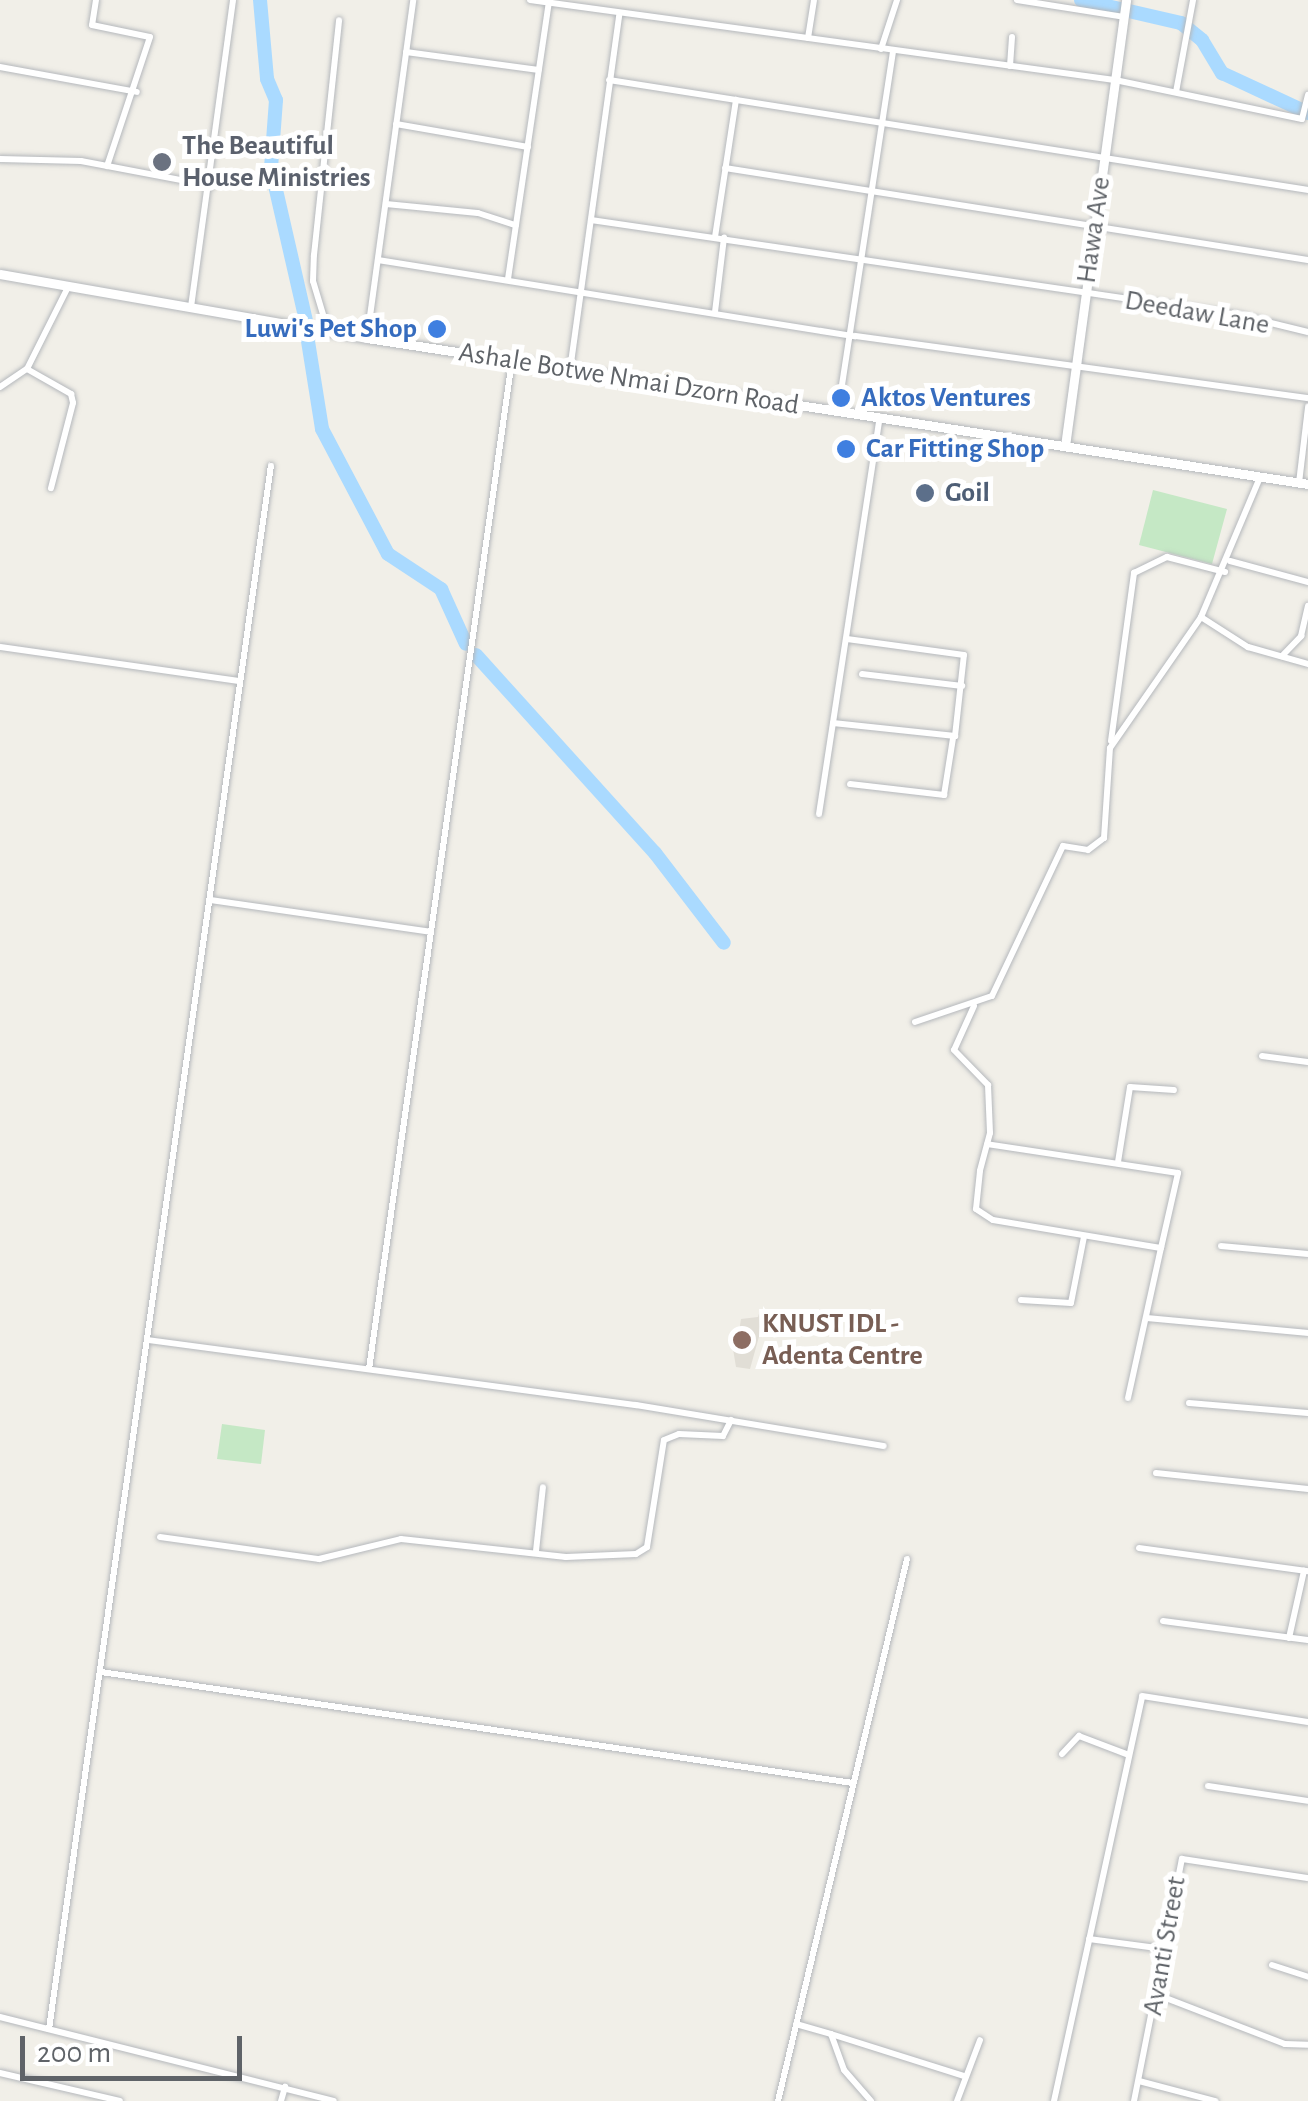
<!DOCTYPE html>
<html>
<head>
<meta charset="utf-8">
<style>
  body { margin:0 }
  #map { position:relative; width:1308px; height:2101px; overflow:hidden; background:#f1efe8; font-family:"Alegreya Sans",sans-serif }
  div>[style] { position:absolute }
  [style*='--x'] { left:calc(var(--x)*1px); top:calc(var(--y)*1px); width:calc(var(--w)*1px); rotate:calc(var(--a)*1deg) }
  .education>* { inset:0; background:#e1ded6 }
  .green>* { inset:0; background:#c5e8c5 }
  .river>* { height:14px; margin:-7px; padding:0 7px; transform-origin:7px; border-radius:7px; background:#aadaff }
  .roads { filter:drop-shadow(0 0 2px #b5b8bc) drop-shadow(0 0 2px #b5b8bc) }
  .street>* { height:6px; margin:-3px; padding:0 3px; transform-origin:3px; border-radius:3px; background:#fff }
  .secondary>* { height:9px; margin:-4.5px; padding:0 4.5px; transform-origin:4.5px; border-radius:4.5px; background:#fff }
  .dots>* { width:28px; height:28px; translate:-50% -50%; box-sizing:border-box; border:5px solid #fff; border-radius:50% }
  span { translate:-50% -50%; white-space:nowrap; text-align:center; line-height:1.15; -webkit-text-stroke:10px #fff; paint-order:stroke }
  .worship-label { font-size:28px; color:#5b616d; font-weight:700 }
  .left { translate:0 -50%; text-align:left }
  .street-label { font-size:28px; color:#5f6368 }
  .shop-label { font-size:28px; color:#366cbe; font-weight:700 }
  .right { translate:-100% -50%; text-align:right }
  .service-label { font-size:28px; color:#4e5e75; font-weight:700 }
  .education-label { font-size:28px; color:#785e54; font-weight:700 }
  .scale { position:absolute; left:20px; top:2036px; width:222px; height:45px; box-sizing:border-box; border:5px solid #5f6368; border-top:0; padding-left:12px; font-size:30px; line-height:35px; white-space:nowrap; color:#5f6368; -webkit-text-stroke:8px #fff; paint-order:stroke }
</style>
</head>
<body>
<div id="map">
  <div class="education">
    <i style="clip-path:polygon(760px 1310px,781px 1312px,786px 1336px,760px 1333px,750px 1369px,736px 1367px,731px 1337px,738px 1338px,741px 1319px,758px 1317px)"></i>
  </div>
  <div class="green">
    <i style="clip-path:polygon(1153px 490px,1227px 509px,1212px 564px,1139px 545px)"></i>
    <i style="clip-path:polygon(222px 1424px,265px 1430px,261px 1464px,217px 1459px)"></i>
  </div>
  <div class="river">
    <i style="--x:260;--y:0;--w:79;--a:84.9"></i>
    <i style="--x:267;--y:79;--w:23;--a:67"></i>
    <i style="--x:276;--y:100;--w:68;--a:94.2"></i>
    <i style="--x:271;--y:168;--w:157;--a:77.1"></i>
    <i style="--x:1081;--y:0;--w:103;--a:13"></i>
    <i style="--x:1181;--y:23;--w:27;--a:39"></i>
    <i style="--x:1202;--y:40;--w:39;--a:59"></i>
    <i style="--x:1222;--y:73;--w:95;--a:24.9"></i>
    <i style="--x:307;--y:335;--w:95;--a:80.9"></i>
    <i style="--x:322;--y:429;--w:141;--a:62.2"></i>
    <i style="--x:388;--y:554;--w:64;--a:33.4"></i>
    <i style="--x:441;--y:589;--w:60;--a:65.6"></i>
    <i style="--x:476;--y:655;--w:267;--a:47.9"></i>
    <i style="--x:655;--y:853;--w:113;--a:52.5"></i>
  </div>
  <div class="roads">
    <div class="street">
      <i style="--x:96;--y:0;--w:25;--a:99"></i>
      <i style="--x:92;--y:25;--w:59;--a:11.7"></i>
      <i style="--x:150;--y:37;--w:136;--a:108.4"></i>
      <i style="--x:530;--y:0;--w:590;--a:7.79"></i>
      <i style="--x:1115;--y:80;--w:191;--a:11.8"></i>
      <i style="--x:1302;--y:119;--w:25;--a:-76"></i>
      <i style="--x:1017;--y:0;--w:108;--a:9"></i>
      <i style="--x:808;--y:38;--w:38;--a:-81"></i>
      <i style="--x:881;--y:49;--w:52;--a:-71.9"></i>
      <i style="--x:406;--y:52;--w:134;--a:7.7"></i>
      <i style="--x:1010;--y:66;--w:29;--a:-86"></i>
      <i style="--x:0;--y:67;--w:139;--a:10.3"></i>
      <i style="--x:609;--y:80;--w:708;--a:8.94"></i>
      <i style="--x:1176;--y:92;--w:94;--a:-79.5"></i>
      <i style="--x:396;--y:124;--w:134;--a:9.9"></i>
      <i style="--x:0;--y:159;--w:81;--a:1.4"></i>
      <i style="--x:81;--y:161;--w:133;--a:10.8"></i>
      <i style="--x:725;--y:168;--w:590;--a:8.97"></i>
      <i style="--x:386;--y:204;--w:92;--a:5.6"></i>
      <i style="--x:478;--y:213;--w:40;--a:18"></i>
      <i style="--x:591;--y:220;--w:654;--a:8.35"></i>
      <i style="--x:1238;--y:315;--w:72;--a:13.7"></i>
      <i style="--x:715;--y:237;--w:139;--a:-81.3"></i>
      <i style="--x:378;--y:260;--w:483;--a:9.1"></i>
      <i style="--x:855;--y:336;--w:457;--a:7.8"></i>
      <i style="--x:508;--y:279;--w:279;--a:-81.6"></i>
      <i style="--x:191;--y:307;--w:310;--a:-82.2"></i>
      <i style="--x:715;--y:312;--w:75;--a:-83.1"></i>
      <i style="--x:328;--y:331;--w:52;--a:-106.7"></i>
      <i style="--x:313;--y:281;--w:26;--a:-88"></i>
      <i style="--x:314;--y:255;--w:236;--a:-83.9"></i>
      <i style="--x:367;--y:338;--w:341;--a:-82.2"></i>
      <i style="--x:27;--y:369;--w:51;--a:29.6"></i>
      <i style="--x:71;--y:394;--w:9;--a:77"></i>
      <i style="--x:73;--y:403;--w:88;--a:104.5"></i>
      <i style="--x:570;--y:370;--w:358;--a:-82.1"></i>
      <i style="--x:0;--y:387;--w:32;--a:-34"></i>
      <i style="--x:27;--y:369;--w:92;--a:-63.4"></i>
      <i style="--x:838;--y:411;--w:364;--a:-81.3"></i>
      <i style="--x:1299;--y:483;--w:77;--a:-83.2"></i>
      <i style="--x:1230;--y:561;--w:81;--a:15.1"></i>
      <i style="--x:1201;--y:617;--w:56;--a:32.6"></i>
      <i style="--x:1248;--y:647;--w:62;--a:15.8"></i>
      <i style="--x:0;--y:647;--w:240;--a:8.1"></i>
      <i style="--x:1282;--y:656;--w:28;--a:-46"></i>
      <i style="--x:1301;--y:636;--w:31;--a:-77"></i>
      <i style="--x:862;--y:674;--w:101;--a:6.8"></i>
      <i style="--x:833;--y:723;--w:123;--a:6.1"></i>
      <i style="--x:955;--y:736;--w:81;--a:-83.7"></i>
      <i style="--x:964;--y:655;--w:118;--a:-172.2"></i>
      <i style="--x:1111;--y:741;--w:170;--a:-82.2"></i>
      <i style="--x:1134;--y:573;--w:37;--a:-26"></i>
      <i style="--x:1167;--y:557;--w:60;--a:14.5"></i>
      <i style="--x:850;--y:784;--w:95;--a:6.7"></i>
      <i style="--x:944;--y:795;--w:58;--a:-81"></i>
      <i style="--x:819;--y:814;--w:402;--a:-81.3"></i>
      <i style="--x:210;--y:900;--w:223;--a:8.2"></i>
      <i style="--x:974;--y:1006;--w:48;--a:114.4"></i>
      <i style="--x:954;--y:1050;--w:49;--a:45.8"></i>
      <i style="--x:988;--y:1085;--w:48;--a:87.6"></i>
      <i style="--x:990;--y:1133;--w:39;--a:105"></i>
      <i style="--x:980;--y:1171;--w:38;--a:96"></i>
      <i style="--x:976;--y:1209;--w:20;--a:33"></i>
      <i style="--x:993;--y:1220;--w:170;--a:9.5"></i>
      <i style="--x:1161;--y:1248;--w:77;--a:-77.2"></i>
      <i style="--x:1178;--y:1173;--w:193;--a:-171.4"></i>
      <i style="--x:915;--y:1022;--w:81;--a:-18.7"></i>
      <i style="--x:992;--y:996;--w:166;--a:-64.7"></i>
      <i style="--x:1063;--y:846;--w:25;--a:9"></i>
      <i style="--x:1088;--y:850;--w:20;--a:-37"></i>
      <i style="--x:1104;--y:838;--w:90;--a:-86.2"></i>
      <i style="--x:1110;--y:748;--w:160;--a:-55.2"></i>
      <i style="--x:1201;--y:617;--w:152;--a:-67.1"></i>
      <i style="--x:1262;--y:1056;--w:46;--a:7.4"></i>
      <i style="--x:1118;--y:1162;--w:76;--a:-80.9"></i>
      <i style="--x:1130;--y:1087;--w:44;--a:3.9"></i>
      <i style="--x:1221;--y:1246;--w:87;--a:5.3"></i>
      <i style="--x:1021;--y:1300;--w:50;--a:3.4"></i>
      <i style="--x:1071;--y:1303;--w:67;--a:-78.9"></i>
      <i style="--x:1147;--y:1318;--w:162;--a:5.3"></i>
      <i style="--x:148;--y:1340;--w:492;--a:7.6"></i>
      <i style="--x:636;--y:1405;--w:251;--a:9.4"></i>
      <i style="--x:369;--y:1369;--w:1018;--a:-81.93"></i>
      <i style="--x:1128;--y:1398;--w:154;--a:-77.6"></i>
      <i style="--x:1189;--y:1403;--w:119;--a:4.8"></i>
      <i style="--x:1156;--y:1473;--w:153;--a:6"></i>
      <i style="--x:160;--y:1537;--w:161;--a:7.9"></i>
      <i style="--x:319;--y:1559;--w:84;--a:-13.7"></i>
      <i style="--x:401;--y:1539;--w:166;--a:6.2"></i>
      <i style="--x:566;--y:1557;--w:70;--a:-2.5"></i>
      <i style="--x:636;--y:1554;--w:13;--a:-32"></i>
      <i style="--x:647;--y:1547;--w:108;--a:-81"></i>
      <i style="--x:664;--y:1440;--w:16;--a:-22"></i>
      <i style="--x:679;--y:1434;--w:44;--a:2.6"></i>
      <i style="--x:723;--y:1436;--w:18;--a:-63"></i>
      <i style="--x:1139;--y:1548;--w:171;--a:7.8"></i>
      <i style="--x:536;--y:1551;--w:64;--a:-83.8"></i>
      <i style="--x:1163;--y:1621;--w:146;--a:7.5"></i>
      <i style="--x:1289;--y:1638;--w:69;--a:-77.4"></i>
      <i style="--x:101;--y:1672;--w:760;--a:8.4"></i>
      <i style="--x:1062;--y:1754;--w:25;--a:-47"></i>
      <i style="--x:1079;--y:1736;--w:53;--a:20.8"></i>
      <i style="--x:1208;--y:1786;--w:101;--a:8.5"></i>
      <i style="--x:1089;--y:1939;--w:76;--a:7.6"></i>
      <i style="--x:1272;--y:1965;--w:38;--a:18"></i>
      <i style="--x:1158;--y:1995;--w:136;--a:21.1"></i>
      <i style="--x:1285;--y:2044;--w:23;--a:2"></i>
      <i style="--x:0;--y:2017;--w:344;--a:14.1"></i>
      <i style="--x:796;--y:2024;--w:36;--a:16"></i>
      <i style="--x:831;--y:2034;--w:38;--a:70"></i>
      <i style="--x:844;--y:2070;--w:41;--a:48.9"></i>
      <i style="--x:49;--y:2029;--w:1579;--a:-81.92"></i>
      <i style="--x:831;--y:2034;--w:139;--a:17.5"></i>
      <i style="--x:0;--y:2073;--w:123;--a:13.1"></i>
      <i style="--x:1139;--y:2081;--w:79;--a:14.7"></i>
      <i style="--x:281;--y:2101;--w:15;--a:-74"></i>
      <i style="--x:778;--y:2101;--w:557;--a:-76.61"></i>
      <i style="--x:957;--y:2101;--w:65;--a:-69.3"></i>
      <i style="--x:1054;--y:2101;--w:414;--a:-77.7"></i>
      <i style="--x:1142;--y:1696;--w:168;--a:8.9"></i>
      <i style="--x:1134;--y:2101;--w:247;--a:-78.8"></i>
      <i style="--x:1182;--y:1859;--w:127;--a:8.6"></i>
    </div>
    <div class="secondary">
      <i style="--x:0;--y:274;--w:373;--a:9.9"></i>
      <i style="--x:367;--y:338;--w:952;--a:8.82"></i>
      <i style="--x:1065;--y:446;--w:450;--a:-82.2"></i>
    </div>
  </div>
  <div class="dots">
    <i style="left:162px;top:162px;background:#6b7280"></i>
    <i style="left:437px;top:329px;background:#3f7fe0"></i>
    <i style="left:841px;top:398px;background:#3f7fe0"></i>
    <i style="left:846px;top:449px;background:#3f7fe0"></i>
    <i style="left:925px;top:493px;background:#5c6f8a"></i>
    <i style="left:742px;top:1340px;background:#8d6e63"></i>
  </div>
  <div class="worship-label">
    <span class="left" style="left:182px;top:162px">The Beautiful<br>House Ministries</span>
  </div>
  <div class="street-label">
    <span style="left:1094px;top:230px;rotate:-82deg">Hawa Ave</span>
    <span style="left:1197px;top:313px;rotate:10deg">Deedaw Lane</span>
    <span style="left:629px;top:379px;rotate:9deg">Ashale Botwe Nmai Dzorn Road</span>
    <span style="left:1165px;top:1946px;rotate:-80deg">Avanti Street</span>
  </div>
  <div class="shop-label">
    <span class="right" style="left:417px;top:329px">Luwi's Pet Shop</span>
    <span class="left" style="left:861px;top:398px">Aktos Ventures</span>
    <span class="left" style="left:866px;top:449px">Car Fitting Shop</span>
  </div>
  <div class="service-label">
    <span class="left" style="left:945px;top:493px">Goil</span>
  </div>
  <div class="education-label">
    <span class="left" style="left:762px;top:1340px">KNUST IDL -<br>Adenta Centre</span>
  </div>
  <div class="scale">200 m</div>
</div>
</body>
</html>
